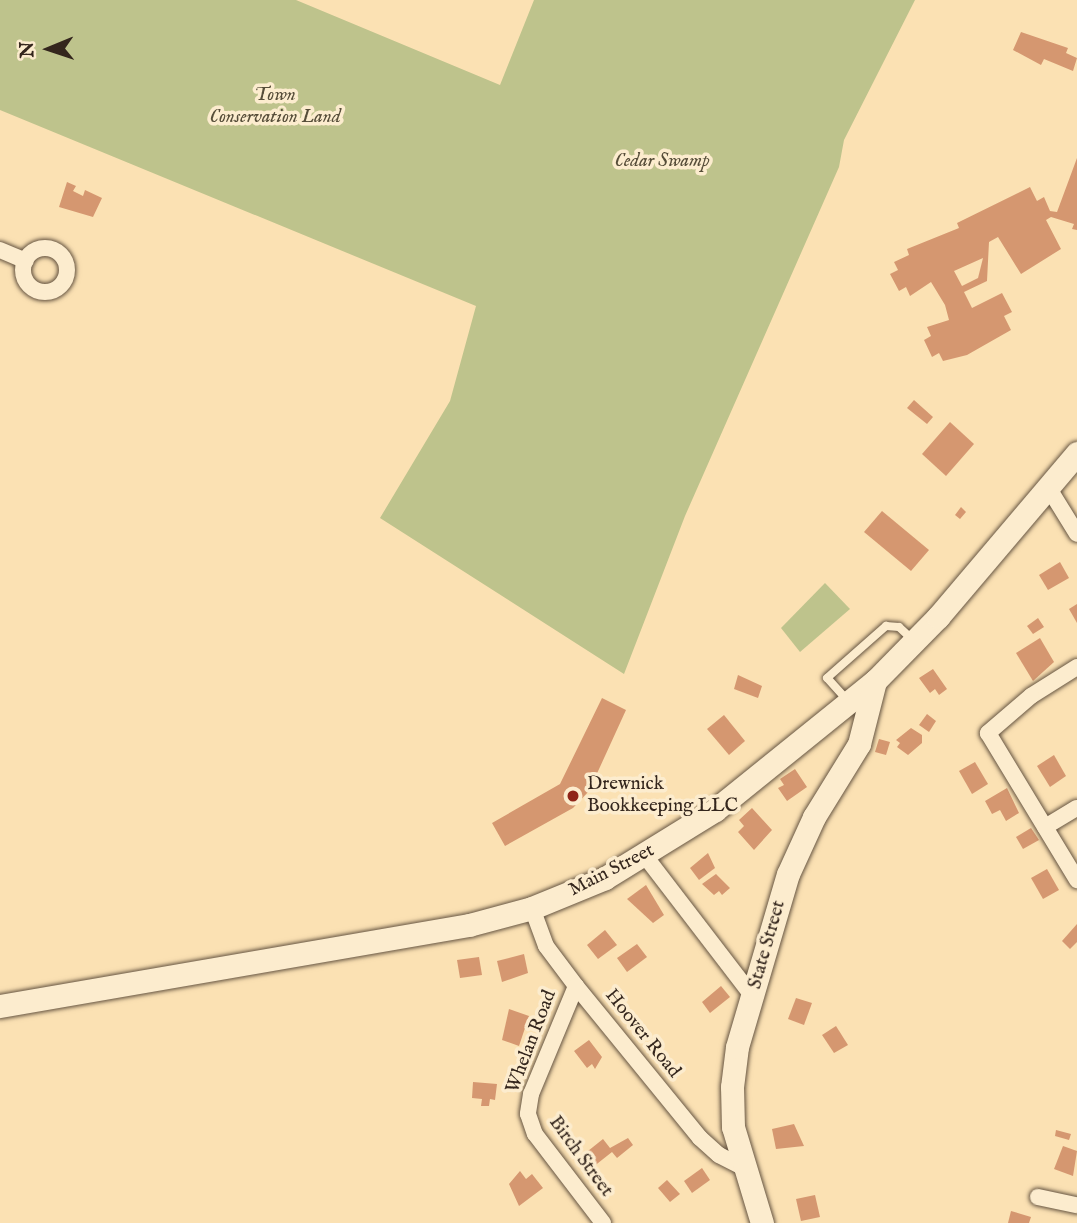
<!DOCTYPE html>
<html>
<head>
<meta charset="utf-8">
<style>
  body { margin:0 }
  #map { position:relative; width:1077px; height:1223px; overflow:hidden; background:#fbe1b3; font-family:"IM FELL English",serif }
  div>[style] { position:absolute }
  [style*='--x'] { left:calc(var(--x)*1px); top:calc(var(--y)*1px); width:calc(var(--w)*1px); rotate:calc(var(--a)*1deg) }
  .green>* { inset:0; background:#bec38c }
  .building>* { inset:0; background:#d59770 }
  .roads { filter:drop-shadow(0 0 2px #665542) drop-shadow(0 0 2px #665542) }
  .lane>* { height:8px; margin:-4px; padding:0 4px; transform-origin:4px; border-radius:4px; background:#fcecce }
  .street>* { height:16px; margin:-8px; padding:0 8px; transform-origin:8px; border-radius:8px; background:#fcecce }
  .street>.ring { margin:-8px; padding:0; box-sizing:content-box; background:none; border:16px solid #fcecce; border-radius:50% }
  .secondary>* { height:23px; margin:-11.5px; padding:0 11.5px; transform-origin:11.5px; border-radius:11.5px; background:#fcecce }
  .dots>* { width:19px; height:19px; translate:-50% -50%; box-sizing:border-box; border:4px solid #fcecce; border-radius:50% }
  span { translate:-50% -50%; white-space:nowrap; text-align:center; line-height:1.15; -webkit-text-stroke:7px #fcecce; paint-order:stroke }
  .park-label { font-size:19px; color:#564d39; font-style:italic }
  .poi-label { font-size:19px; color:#34261d }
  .left { translate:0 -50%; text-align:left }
  .street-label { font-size:19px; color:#34261d }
  .north { position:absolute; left:14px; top:14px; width:70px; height:70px; -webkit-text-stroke:5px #fcecce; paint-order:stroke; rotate:268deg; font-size:19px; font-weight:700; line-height:28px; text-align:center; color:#34261d }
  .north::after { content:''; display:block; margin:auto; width:24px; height:32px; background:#34261d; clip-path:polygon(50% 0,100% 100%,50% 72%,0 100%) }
</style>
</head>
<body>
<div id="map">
  <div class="green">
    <i style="clip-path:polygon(0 0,296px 0,500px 85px,534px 0,915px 0,844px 140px,839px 167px,685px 516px,624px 674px,380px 518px,450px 401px,476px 306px,0 110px)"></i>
    <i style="clip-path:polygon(825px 583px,850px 609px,800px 652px,781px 628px)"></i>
  </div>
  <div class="building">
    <i style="clip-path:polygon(1021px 32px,1068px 48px,1066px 53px,1077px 58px,1073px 71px,1044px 59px,1041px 65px,1013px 50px)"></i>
    <i style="clip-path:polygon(evenodd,1077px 158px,1077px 230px,1072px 229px,1074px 224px,1051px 217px,1046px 220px,1061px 249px,1021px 274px,998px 237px,989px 242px,987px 281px,964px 292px,972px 308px,1002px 293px,1012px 312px,1004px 316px,1011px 330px,967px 355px,943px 361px,939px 353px,932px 357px,924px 340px,931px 336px,927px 327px,949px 320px,945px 305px,931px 282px,910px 296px,906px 287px,899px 291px,890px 274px,898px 270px,894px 262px,909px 255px,907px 249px,959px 228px,957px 223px,1030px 187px,1037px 201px,1044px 197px,1050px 211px,1057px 212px,1077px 158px,983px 258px,978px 278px,962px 286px,954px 271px,983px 258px)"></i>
    <i style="clip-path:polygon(67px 182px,76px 186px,73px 191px,83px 196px,85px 190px,102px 198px,93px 217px,59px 207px)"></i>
    <i style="clip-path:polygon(914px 400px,933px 417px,927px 424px,907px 408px)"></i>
    <i style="clip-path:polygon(950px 422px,974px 444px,946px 476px,922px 454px)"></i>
    <i style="clip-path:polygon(961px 507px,966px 512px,960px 519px,955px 515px)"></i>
    <i style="clip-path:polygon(882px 511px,929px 550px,911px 571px,864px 532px)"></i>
    <i style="clip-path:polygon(1060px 562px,1069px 578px,1048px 590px,1039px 575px)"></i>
    <i style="clip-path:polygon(1077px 604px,1077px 623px,1069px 609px)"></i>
    <i style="clip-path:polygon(1038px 618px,1044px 627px,1033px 634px,1027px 626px)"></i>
    <i style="clip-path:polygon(1040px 638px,1054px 662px,1033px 681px,1016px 653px)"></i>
    <i style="clip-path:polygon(933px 669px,947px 689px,939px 695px,935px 689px,930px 693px,919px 678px)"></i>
    <i style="clip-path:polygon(738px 675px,762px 686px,758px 698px,734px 689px)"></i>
    <i style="clip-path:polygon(602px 698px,626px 710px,589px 791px,573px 808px,505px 846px,492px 823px,560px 784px)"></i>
    <i style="clip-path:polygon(927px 714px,936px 721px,929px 732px,919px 725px)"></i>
    <i style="clip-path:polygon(724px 715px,745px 741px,729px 755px,707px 729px)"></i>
    <i style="clip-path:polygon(911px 728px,922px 735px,922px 743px,908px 755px,897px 747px,900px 743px,896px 740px)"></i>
    <i style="clip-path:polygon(879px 739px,890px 742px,886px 755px,875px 752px)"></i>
    <i style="clip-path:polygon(1054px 755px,1066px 776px,1050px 787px,1037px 766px)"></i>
    <i style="clip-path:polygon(975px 762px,988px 784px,972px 794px,959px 771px)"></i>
    <i style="clip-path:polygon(795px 769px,807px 787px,787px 801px,778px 788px,784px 785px,780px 779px)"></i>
    <i style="clip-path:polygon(1007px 788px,1019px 813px,1006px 821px,1000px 810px,992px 814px,985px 801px)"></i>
    <i style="clip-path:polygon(752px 808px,772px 830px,754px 850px,738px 832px,744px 826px,739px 820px)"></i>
    <i style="clip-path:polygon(1031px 828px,1039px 840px,1023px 849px,1016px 837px)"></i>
    <i style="clip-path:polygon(708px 853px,715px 868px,699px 880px,690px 868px)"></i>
    <i style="clip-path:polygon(1047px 869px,1059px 890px,1043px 899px,1031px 878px)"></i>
    <i style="clip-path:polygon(716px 874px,730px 888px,722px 895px,719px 891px,714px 895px,702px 884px)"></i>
    <i style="clip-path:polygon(646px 885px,664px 915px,653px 923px,627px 899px)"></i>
    <i style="clip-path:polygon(1077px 924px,1077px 942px,1070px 949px,1062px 941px)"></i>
    <i style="clip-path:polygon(605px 930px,617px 945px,598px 959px,587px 945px)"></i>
    <i style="clip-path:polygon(637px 944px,647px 957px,627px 972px,617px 958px)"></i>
    <i style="clip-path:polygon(524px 954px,528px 973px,502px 982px,497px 961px)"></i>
    <i style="clip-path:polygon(479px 957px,482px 975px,460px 978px,457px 960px)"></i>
    <i style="clip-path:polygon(721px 986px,730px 997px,710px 1013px,702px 1002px)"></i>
    <i style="clip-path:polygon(796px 998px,812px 1003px,804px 1025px,788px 1019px)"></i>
    <i style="clip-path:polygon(509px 1009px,529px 1016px,519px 1046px,502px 1040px)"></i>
    <i style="clip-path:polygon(836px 1026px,848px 1045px,834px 1053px,822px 1035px)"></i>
    <i style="clip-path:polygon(589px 1040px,602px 1057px,595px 1069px,592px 1064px,587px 1068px,574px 1051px)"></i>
    <i style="clip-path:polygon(473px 1082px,497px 1084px,495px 1100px,490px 1099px,489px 1106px,481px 1106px,482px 1099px,472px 1098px)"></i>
    <i style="clip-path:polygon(794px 1124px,804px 1146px,776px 1149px,772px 1129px)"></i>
    <i style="clip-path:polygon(1056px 1130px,1071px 1134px,1069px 1140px,1055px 1136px)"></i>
    <i style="clip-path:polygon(628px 1138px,633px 1145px,617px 1158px,612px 1152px,593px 1167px,583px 1155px,603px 1139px,610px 1148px)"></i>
    <i style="clip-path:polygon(1063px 1146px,1077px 1151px,1073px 1176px,1054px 1169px)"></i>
    <i style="clip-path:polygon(702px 1168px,710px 1180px,692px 1193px,684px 1181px)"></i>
    <i style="clip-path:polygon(520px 1171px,526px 1179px,532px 1174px,543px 1188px,519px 1206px,509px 1184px)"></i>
    <i style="clip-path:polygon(667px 1180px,680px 1194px,670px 1202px,658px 1188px)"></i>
    <i style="clip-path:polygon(815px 1195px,820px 1217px,801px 1221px,796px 1199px)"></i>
    <i style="clip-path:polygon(1011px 1211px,1031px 1217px,1029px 1223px,1008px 1223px)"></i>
  </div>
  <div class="roads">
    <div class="lane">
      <i style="--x:848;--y:701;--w:31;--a:-132"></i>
      <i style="--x:827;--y:678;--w:79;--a:-41.4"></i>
      <i style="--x:886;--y:626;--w:13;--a:4"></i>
      <i style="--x:899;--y:627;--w:19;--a:43"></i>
    </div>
    <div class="street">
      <i class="ring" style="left:23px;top:248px;width:28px;height:28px"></i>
      <i style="--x:0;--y:250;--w:28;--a:23"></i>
      <i style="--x:1048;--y:487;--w:55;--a:58.3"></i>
      <i style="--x:1077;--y:667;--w:54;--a:147.8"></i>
      <i style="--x:1031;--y:696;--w:57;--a:139.3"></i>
      <i style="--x:988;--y:733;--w:172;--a:58.8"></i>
      <i style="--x:1045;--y:827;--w:37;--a:-31"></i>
      <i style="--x:645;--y:856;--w:178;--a:52.5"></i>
      <i style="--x:532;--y:908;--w:40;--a:69.8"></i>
      <i style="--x:546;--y:946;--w:50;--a:53.1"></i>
      <i style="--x:576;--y:986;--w:196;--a:50.8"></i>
      <i style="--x:700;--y:1138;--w:25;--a:42"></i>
      <i style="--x:719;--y:1155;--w:27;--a:27"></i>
      <i style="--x:576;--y:986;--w:117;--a:112.6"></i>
      <i style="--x:531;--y:1094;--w:20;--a:99"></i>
      <i style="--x:528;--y:1114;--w:21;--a:71"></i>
      <i style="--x:535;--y:1134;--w:112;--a:52.6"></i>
      <i style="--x:1038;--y:1197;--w:40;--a:12"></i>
    </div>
    <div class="secondary">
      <i style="--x:0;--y:1006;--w:476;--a:-9.8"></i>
      <i style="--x:469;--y:925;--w:65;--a:-15.1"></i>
      <i style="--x:532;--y:908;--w:79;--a:-22.3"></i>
      <i style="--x:605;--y:878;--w:129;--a:-31.7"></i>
      <i style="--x:715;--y:810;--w:206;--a:-38.9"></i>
      <i style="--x:875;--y:681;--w:90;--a:-45.5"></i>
      <i style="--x:938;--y:617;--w:215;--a:-49.7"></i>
      <i style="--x:762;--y:1223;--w:100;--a:-106.8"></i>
      <i style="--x:733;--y:1127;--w:40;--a:-91.4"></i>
      <i style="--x:732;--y:1087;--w:40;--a:-82.9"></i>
      <i style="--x:737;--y:1047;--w:180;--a:-73.6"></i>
      <i style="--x:788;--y:874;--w:63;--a:-65.5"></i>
      <i style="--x:814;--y:817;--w:86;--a:-58.3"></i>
      <i style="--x:859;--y:744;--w:65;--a:-75.7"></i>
    </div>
  </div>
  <div class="dots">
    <i style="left:573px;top:796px;background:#8f2418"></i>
  </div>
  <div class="park-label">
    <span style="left:275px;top:107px">Town<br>Conservation Land</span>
    <span style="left:662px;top:162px">Cedar Swamp</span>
  </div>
  <div class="poi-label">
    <span class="left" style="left:587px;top:796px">Drewnick<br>Bookkeeping LLC</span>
  </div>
  <div class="street-label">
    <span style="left:612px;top:871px;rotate:-27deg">Main Street</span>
    <span style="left:768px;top:945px;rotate:-74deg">State Street</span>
    <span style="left:642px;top:1034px;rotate:51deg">Hoover Road</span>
    <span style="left:532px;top:1042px;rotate:-69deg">Whelan Road</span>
    <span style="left:580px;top:1157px;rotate:54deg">Birch Street</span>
  </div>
  <div class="north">N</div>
</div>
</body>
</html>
